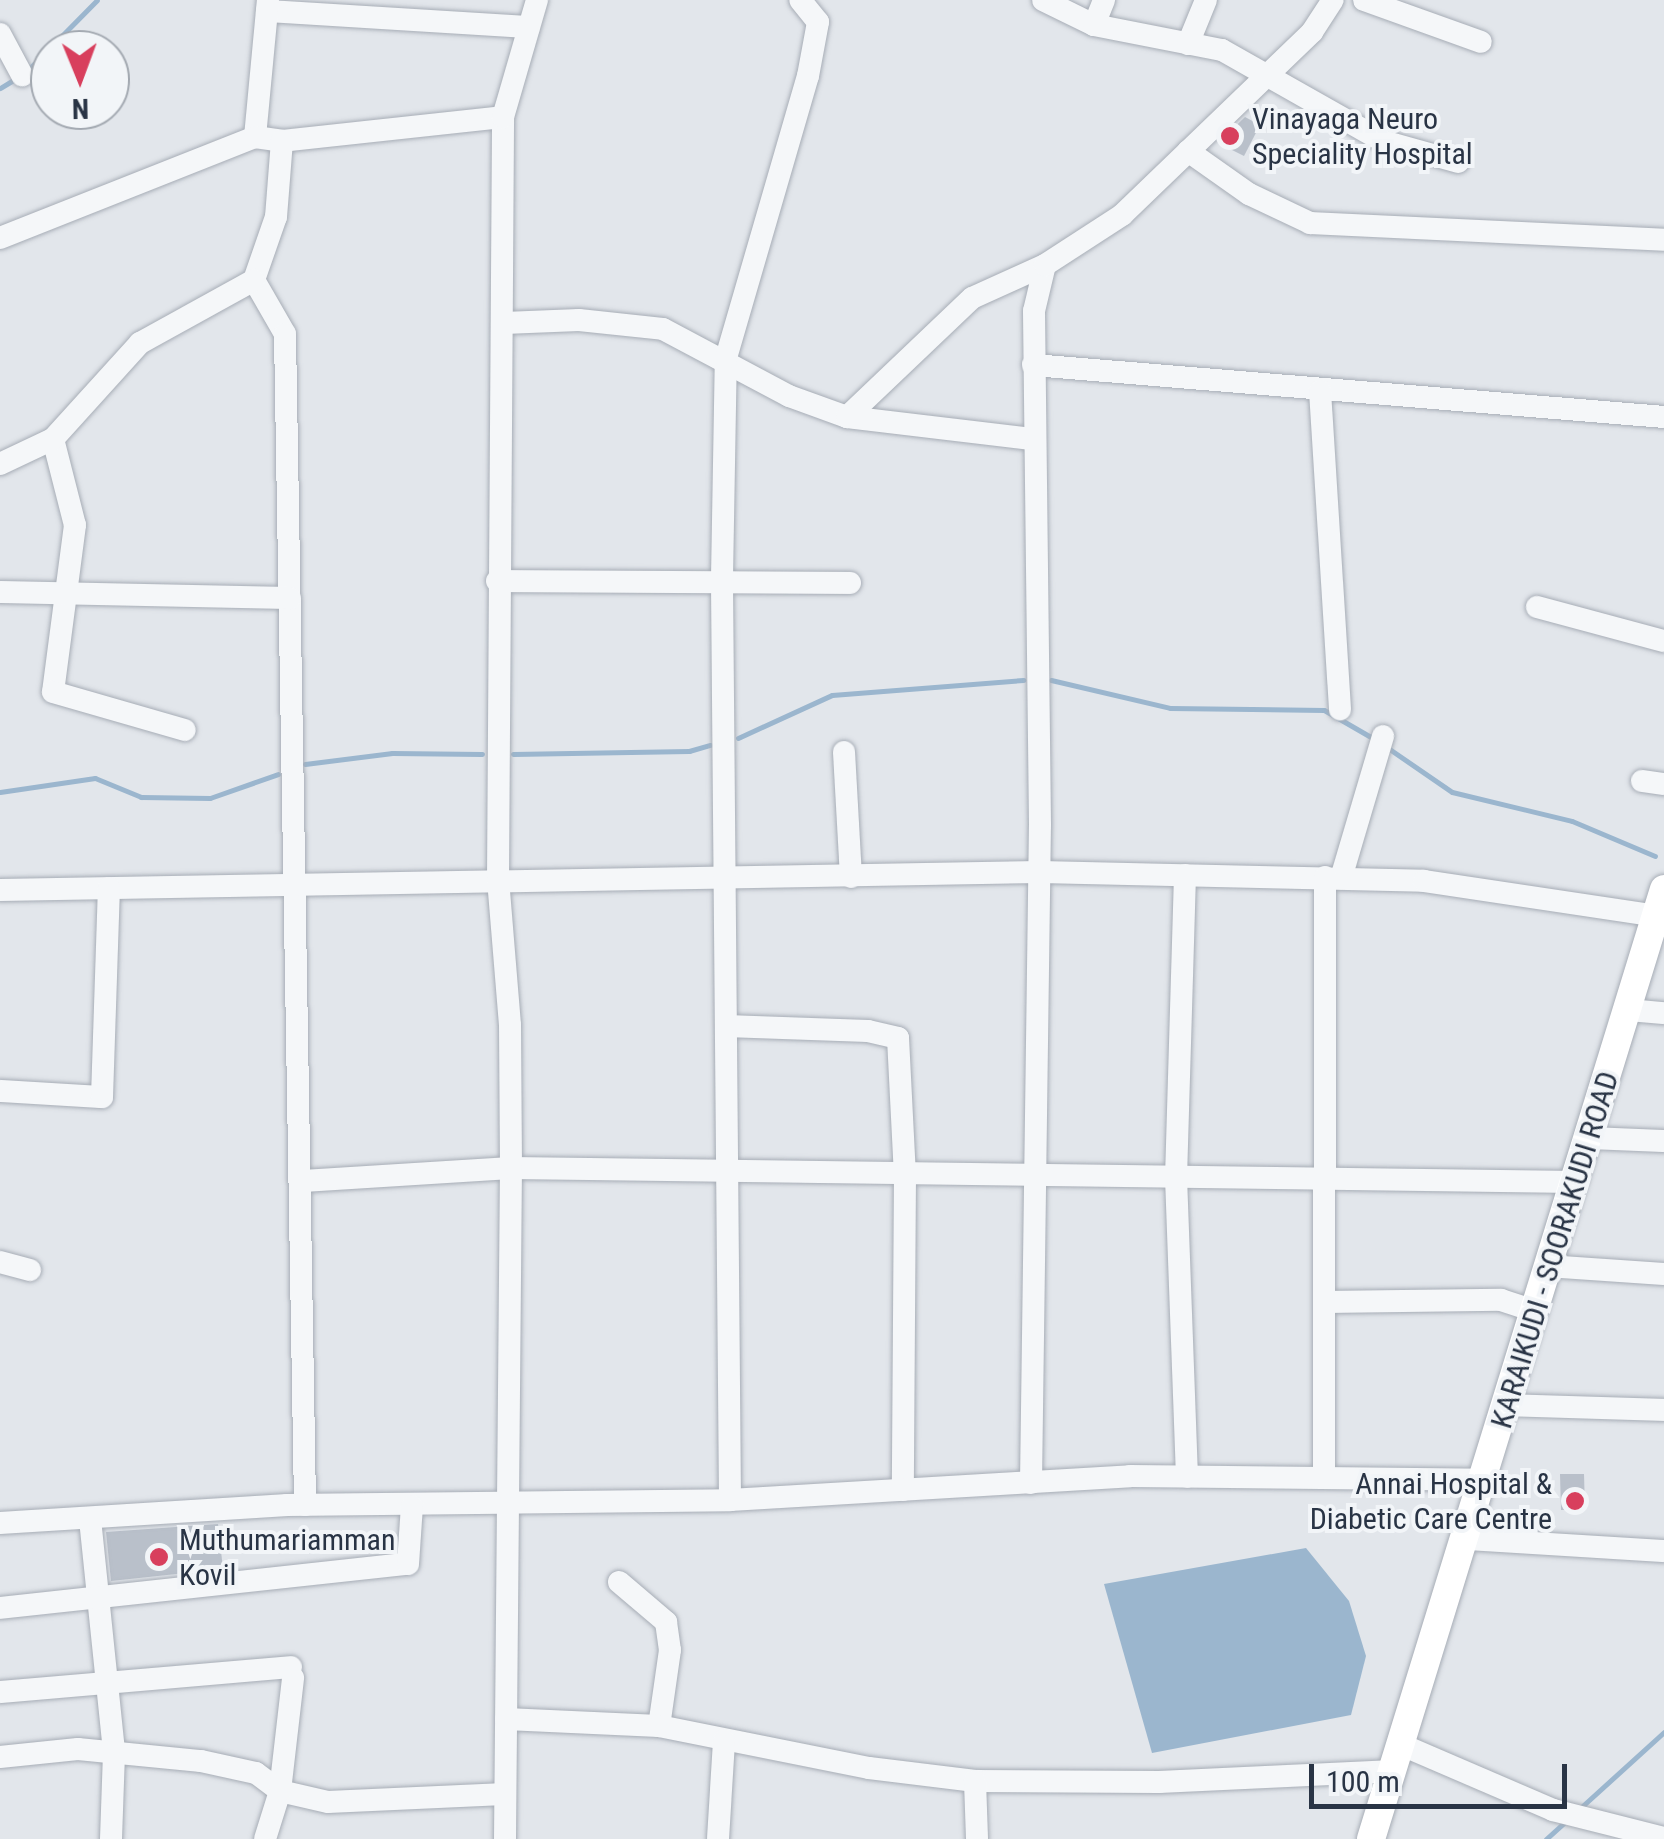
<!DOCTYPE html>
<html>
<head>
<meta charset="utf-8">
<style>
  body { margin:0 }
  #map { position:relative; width:1664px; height:1839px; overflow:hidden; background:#e2e6eb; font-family:"Roboto Condensed",sans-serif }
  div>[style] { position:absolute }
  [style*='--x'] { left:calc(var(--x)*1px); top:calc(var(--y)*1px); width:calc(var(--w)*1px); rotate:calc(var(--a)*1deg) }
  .water>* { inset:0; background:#9bb6ce }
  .stream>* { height:5px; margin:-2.5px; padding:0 2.5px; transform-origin:2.5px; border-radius:2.5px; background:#9bb6ce }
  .building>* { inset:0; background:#b9c0ca }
  .roads { filter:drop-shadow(0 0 2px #a7adb6) drop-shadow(0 0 2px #a7adb6) }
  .minor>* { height:22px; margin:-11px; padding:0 11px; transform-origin:11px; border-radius:11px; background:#f5f7f9 }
  .major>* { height:28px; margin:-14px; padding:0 14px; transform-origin:14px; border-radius:14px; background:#fff }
  .dots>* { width:28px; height:28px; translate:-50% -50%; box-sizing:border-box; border:5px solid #f2f5f8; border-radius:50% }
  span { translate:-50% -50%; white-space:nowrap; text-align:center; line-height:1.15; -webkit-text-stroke:8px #f2f5f8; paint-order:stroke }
  .poi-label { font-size:30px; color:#293445 }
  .left { translate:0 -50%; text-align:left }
  .right { translate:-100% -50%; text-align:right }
  .street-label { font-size:30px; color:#293445 }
  .north { position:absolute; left:30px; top:30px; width:100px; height:100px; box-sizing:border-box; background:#f2f5f8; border:2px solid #a2a8b0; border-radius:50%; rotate:179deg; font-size:28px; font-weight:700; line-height:40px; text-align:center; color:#293445 }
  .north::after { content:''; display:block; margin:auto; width:35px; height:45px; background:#d83f5d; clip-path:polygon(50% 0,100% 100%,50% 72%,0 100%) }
  .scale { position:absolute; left:1309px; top:1764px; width:258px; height:45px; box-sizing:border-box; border:5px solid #293445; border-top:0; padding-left:12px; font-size:30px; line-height:35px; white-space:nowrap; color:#293445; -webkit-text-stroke:8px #f2f5f8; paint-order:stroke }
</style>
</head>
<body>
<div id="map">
  <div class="water">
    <i style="clip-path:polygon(1306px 1548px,1349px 1601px,1366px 1656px,1351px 1715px,1152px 1753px,1104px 1584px)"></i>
  </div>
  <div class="stream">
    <i style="--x:28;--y:70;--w:98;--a:-45.4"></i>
    <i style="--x:0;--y:88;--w:17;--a:-31"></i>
    <i style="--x:1051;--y:680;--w:122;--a:13.2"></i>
    <i style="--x:1170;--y:708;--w:154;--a:0.7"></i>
    <i style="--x:1324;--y:710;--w:60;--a:30"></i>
    <i style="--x:738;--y:738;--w:103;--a:-24.6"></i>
    <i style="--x:832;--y:695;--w:192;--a:-4.5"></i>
    <i style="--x:1385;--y:746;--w:81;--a:34.5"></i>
    <i style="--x:1452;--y:792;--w:123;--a:13.6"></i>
    <i style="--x:1572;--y:821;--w:90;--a:22.9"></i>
    <i style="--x:513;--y:754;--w:176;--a:-1"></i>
    <i style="--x:689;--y:751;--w:22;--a:-16"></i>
    <i style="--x:305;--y:764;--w:88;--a:-7.2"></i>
    <i style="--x:392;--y:753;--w:90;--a:0.6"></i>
    <i style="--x:0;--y:792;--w:96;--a:-8.4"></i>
    <i style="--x:95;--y:778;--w:50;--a:22.4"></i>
    <i style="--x:141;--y:797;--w:69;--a:0.8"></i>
    <i style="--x:210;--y:798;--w:72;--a:-19.4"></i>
    <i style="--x:1578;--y:1810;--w:116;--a:-42.2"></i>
    <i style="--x:1546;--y:1839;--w:27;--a:-42"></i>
  </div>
  <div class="building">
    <i style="clip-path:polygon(1245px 117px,1260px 125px,1244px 156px,1218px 143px)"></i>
    <i style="clip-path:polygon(1560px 1474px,1584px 1474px,1585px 1510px,1561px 1510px)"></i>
    <i style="clip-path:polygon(218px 1524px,223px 1569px,111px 1581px,106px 1532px)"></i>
  </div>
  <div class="roads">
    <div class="minor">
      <i style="--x:1043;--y:0;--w:57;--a:26.1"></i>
      <i style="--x:1094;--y:25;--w:130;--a:11.1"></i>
      <i style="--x:1222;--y:50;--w:185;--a:29.5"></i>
      <i style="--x:1383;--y:141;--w:78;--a:15.6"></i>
      <i style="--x:1364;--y:0;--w:124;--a:19.7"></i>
      <i style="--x:267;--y:11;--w:262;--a:3.5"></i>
      <i style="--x:1094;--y:25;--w:27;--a:-68"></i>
      <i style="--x:0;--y:34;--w:47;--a:61.8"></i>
      <i style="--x:1188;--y:44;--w:48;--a:-67.8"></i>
      <i style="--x:255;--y:137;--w:138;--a:-84.6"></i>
      <i style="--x:1188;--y:151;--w:75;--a:35.2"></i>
      <i style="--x:1249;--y:194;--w:68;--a:25.4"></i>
      <i style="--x:1310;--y:223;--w:354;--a:2.7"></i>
      <i style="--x:0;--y:238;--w:274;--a:-21.6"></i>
      <i style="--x:255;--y:137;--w:27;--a:8"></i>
      <i style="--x:282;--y:141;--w:222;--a:-6.2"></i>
      <i style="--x:254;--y:280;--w:62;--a:60.1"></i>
      <i style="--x:285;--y:334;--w:1171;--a:89.02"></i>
      <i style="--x:254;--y:280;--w:67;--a:-70.8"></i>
      <i style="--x:276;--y:217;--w:76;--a:-85.5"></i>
      <i style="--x:504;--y:323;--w:75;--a:-2.3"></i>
      <i style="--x:579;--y:320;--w:84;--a:6.1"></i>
      <i style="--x:663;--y:329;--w:143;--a:28"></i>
      <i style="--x:789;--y:396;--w:62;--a:19.9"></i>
      <i style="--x:847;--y:417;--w:186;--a:6.8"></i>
      <i style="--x:1033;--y:365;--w:633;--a:4.71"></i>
      <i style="--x:1320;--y:391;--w:319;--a:86.4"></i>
      <i style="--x:847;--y:417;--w:173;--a:-43.6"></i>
      <i style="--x:972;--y:298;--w:80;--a:-24.3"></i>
      <i style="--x:53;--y:439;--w:89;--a:75.7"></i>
      <i style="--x:75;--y:525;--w:168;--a:97.5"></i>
      <i style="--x:53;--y:692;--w:137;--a:16.1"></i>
      <i style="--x:0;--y:464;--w:59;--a:-25.3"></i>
      <i style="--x:53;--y:439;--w:130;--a:-47.8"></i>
      <i style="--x:140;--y:343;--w:130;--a:-28.9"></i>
      <i style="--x:497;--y:581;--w:353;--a:0.3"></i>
      <i style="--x:0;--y:592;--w:290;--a:1.2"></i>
      <i style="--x:1537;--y:607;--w:131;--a:15"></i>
      <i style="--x:844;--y:752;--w:125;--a:86.8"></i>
      <i style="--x:1642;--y:781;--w:22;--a:8"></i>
      <i style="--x:1185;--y:875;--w:302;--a:91.7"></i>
      <i style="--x:1176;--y:1177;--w:300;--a:87.9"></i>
      <i style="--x:1341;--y:878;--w:148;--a:-73.5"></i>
      <i style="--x:0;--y:890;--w:1040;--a:-0.99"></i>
      <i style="--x:1040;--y:872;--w:384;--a:1.3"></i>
      <i style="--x:1424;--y:881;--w:236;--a:8.5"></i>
      <i style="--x:1628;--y:1010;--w:36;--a:5"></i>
      <i style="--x:726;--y:1026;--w:142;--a:2"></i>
      <i style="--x:868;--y:1031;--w:31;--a:13"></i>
      <i style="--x:898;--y:1038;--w:137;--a:87.1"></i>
      <i style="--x:905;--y:1175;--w:315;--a:90.4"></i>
      <i style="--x:0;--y:1091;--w:102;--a:3.4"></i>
      <i style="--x:102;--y:1097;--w:209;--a:-88.1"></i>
      <i style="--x:1589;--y:1138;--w:75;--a:2.3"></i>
      <i style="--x:303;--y:1181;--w:208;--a:-3.6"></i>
      <i style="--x:511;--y:1168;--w:1065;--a:0.75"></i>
      <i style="--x:0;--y:1262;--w:31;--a:15"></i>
      <i style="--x:1547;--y:1266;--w:117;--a:3.9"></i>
      <i style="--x:1325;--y:1302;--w:176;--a:-0.7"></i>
      <i style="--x:1501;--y:1300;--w:33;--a:18"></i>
      <i style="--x:1506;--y:1405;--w:158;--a:1.8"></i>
      <i style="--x:1324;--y:1478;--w:601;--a:-89.9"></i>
      <i style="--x:1031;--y:1483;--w:658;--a:-89.22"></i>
      <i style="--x:1040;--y:825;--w:514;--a:-90.67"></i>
      <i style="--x:1034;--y:311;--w:47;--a:-76.6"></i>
      <i style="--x:1045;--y:265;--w:92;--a:-33"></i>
      <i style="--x:1122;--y:215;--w:264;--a:-43.9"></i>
      <i style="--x:1312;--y:32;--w:38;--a:-57"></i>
      <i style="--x:730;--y:1500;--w:922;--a:-90.5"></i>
      <i style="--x:722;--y:578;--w:220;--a:-89"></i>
      <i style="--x:726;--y:358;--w:294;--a:-73.8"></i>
      <i style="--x:808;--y:76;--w:55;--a:-79.5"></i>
      <i style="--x:818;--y:22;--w:28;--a:-129"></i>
      <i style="--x:90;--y:1519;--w:235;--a:84.1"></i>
      <i style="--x:114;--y:1753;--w:86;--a:92"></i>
      <i style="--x:0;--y:1523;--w:288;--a:-3.6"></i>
      <i style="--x:287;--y:1505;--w:443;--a:-0.6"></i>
      <i style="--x:730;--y:1500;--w:401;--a:-3.4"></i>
      <i style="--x:1130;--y:1476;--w:355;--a:0.6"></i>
      <i style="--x:1467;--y:1539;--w:197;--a:3.5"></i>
      <i style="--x:619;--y:1582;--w:62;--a:40.4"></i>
      <i style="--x:666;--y:1622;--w:28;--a:82"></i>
      <i style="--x:670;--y:1650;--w:77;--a:98.2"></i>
      <i style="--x:0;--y:1608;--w:410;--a:-6.2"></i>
      <i style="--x:408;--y:1564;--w:58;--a:-86.1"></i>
      <i style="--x:0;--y:1692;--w:292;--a:-4.9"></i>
      <i style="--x:506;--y:1719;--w:153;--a:2.6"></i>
      <i style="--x:659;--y:1726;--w:214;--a:11.3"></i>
      <i style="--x:869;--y:1768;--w:107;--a:7"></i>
      <i style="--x:975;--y:1781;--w:184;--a:0.3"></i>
      <i style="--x:1159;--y:1782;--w:235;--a:-2.7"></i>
      <i style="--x:1402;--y:1745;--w:164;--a:23.3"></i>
      <i style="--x:1553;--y:1810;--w:114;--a:14.2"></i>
      <i style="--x:0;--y:1757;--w:78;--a:-5.9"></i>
      <i style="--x:78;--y:1749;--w:124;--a:5.6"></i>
      <i style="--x:201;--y:1761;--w:56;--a:12.3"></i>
      <i style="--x:256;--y:1773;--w:30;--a:37"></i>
      <i style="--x:280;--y:1791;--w:49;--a:12.9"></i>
      <i style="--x:328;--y:1802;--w:177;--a:-2.6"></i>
      <i style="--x:975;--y:1781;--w:58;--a:88"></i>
      <i style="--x:265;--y:1839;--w:50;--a:-72.6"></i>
      <i style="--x:280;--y:1791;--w:114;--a:-83.4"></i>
      <i style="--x:505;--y:1839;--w:671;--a:-89.49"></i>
      <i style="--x:511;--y:1168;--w:143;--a:-90.4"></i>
      <i style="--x:510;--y:1025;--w:145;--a:-94.7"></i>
      <i style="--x:498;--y:880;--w:763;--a:-89.62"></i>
      <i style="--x:503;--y:117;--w:122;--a:-73.8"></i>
      <i style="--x:718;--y:1839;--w:99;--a:-86.5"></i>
    </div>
    <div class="major">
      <i style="--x:1371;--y:1839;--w:994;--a:-72.86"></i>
    </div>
  </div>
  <div class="dots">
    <i style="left:1230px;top:136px;background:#d83f5d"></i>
    <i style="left:1575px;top:1501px;background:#d83f5d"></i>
    <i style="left:159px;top:1557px;background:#d83f5d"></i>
  </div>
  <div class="poi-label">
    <span class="left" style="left:1252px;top:136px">Vinayaga Neuro<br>Speciality Hospital</span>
    <span class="right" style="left:1552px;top:1501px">Annai Hospital &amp;<br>Diabetic Care Centre</span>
    <span class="left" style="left:179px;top:1557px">Muthumariamman<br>Kovil</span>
  </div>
  <div class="street-label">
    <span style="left:1555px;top:1250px;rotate:-73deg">KARAIKUDI - SOORAKUDI ROAD</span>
  </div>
  <div class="north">N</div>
  <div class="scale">100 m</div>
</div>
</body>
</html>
